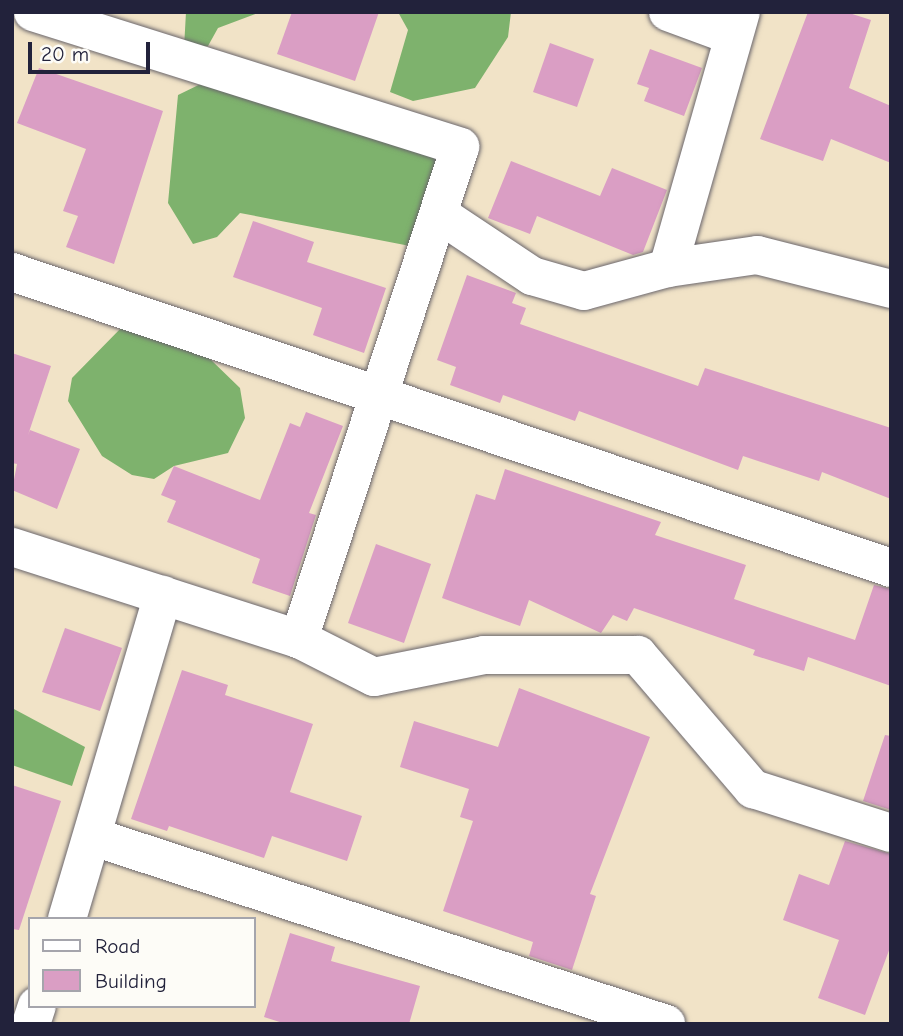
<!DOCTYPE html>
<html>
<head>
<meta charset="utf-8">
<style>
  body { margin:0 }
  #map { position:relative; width:903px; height:1036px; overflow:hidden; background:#f1e3c7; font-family:"Comic Neue",sans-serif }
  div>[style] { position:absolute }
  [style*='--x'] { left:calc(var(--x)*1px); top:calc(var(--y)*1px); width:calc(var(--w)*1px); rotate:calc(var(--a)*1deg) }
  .forest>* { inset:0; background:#7eb26d }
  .building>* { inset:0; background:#da9ec4 }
  .roads { filter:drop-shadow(0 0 2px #6a666c) drop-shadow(0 0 2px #6a666c) }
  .street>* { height:38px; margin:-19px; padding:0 19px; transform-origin:19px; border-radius:19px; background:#fff }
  span { translate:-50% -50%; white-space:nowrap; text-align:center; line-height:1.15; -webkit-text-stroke:6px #fdfcf7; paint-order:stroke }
  .frame { position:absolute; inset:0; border:14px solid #22223b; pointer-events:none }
  .legend { position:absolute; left:28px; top:917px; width:228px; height:91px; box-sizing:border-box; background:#fdfcf7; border:2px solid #a5a5ac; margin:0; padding:9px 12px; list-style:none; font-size:21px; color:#22223b }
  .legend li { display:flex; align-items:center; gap:14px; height:35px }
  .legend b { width:35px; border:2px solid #a5a5ac }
  .scale { position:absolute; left:28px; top:42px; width:122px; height:32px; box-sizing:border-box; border:4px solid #22223b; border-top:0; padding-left:9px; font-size:21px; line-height:24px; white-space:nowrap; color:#22223b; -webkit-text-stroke:5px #fdfcf7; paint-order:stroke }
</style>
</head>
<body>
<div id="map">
  <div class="forest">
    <i style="clip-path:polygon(186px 12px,261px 12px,218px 28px,208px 46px,184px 48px)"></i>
    <i style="clip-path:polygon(398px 12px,511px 12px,508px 37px,475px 88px,413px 101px,390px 92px,408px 30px)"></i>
    <i style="clip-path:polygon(215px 77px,444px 157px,410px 246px,240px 213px,217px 237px,193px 244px,168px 203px,178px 95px)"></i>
    <i style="clip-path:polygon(123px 326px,208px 357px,240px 388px,245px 418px,228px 453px,174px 466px,154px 479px,132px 475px,102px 456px,68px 401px,72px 378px)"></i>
    <i style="clip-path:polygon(12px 708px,85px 747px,72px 786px,12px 765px)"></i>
  </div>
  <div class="building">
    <i style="clip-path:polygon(292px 12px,379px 12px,355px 81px,277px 54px)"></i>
    <i style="clip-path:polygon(808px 12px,846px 12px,871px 20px,849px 88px,891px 106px,891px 163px,831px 139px,823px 161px,760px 139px)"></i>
    <i style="clip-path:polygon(550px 43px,594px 59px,577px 107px,533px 92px)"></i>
    <i style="clip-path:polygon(650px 49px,702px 68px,684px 116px,644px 101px,649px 88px,637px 84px)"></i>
    <i style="clip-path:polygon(39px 68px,163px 111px,114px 264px,66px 247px,78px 216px,63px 211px,86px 149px,17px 123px)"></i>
    <i style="clip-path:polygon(511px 161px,600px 196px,612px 168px,667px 190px,643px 252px,633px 255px,537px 216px,530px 234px,488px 218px)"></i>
    <i style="clip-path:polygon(253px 221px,314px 242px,307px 262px,386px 288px,364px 353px,313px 335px,322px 308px,233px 277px)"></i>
    <i style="clip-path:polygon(467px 275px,516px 293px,512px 303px,526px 308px,520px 324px,698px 386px,705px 368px,891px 428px,891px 499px,822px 472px,819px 481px,743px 456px,738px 470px,579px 411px,575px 421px,503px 395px,500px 403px,450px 385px,456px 367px,437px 360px)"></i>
    <i style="clip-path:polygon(12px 353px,51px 366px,28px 435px,30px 430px,80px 449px,57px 509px,12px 490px,17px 464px,12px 463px)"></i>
    <i style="clip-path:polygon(306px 412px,343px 426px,309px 513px,316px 515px,290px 596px,252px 583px,260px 559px,167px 522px,176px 501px,161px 495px,174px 466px,260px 500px,290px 423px,300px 427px)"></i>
    <i style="clip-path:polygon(505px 469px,661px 522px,655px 535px,746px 565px,734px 599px,855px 640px,874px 585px,891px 589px,891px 686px,808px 657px,804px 671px,753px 655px,755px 650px,634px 608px,627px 621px,613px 615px,601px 633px,529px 600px,520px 626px,442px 598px,476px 494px,495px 500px)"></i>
    <i style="clip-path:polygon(376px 544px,431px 564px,404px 643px,348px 623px)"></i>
    <i style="clip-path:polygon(65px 628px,122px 648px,100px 711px,42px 692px)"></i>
    <i style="clip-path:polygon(182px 670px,228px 685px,225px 695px,313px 724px,290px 792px,362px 816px,347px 861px,272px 836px,264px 858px,169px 826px,167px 831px,131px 819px)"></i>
    <i style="clip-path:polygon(519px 688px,650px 737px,590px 894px,596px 896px,572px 970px,529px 956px,533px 942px,443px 911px,473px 821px,460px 817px,469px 789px,400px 767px,414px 721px,498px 747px)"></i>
    <i style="clip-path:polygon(885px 735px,891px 736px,891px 810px,863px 801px)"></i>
    <i style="clip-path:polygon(12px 785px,61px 801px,19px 930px,12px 929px)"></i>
    <i style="clip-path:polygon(845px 841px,891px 854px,891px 945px,865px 1015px,818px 998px,839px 940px,783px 920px,799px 874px,829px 885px)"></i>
    <i style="clip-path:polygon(290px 933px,335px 947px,331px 961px,420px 986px,409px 1024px,286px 1024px,264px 1017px)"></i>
  </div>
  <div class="roads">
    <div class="street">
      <i style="--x:33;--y:12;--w:448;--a:17.5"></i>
      <i style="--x:460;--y:147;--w:518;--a:108.12"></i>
      <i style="--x:668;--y:12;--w:69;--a:20.3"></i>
      <i style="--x:439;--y:214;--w:112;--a:33.7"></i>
      <i style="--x:532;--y:276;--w:54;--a:16.1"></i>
      <i style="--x:584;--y:291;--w:87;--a:-15.3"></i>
      <i style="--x:668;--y:268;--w:90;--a:-8.3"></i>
      <i style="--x:757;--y:255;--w:138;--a:14.2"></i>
      <i style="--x:668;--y:268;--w:266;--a:-74.1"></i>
      <i style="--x:12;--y:272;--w:928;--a:18.61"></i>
      <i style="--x:12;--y:547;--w:301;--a:17.8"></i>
      <i style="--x:299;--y:639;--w:84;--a:26.9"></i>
      <i style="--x:374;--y:677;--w:112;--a:-11.3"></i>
      <i style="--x:484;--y:655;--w:154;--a:0"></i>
      <i style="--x:638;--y:655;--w:177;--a:49.4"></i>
      <i style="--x:753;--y:789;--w:145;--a:17.7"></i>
      <i style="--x:94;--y:837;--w:602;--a:18.1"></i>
      <i style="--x:67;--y:919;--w:338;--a:-73.5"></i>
      <i style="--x:31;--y:1024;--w:19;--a:-72"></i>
    </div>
  </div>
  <div class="frame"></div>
  <ul class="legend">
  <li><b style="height:9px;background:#fff"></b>Road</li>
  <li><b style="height:19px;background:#da9ec4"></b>Building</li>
  </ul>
  <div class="scale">20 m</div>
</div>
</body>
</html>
